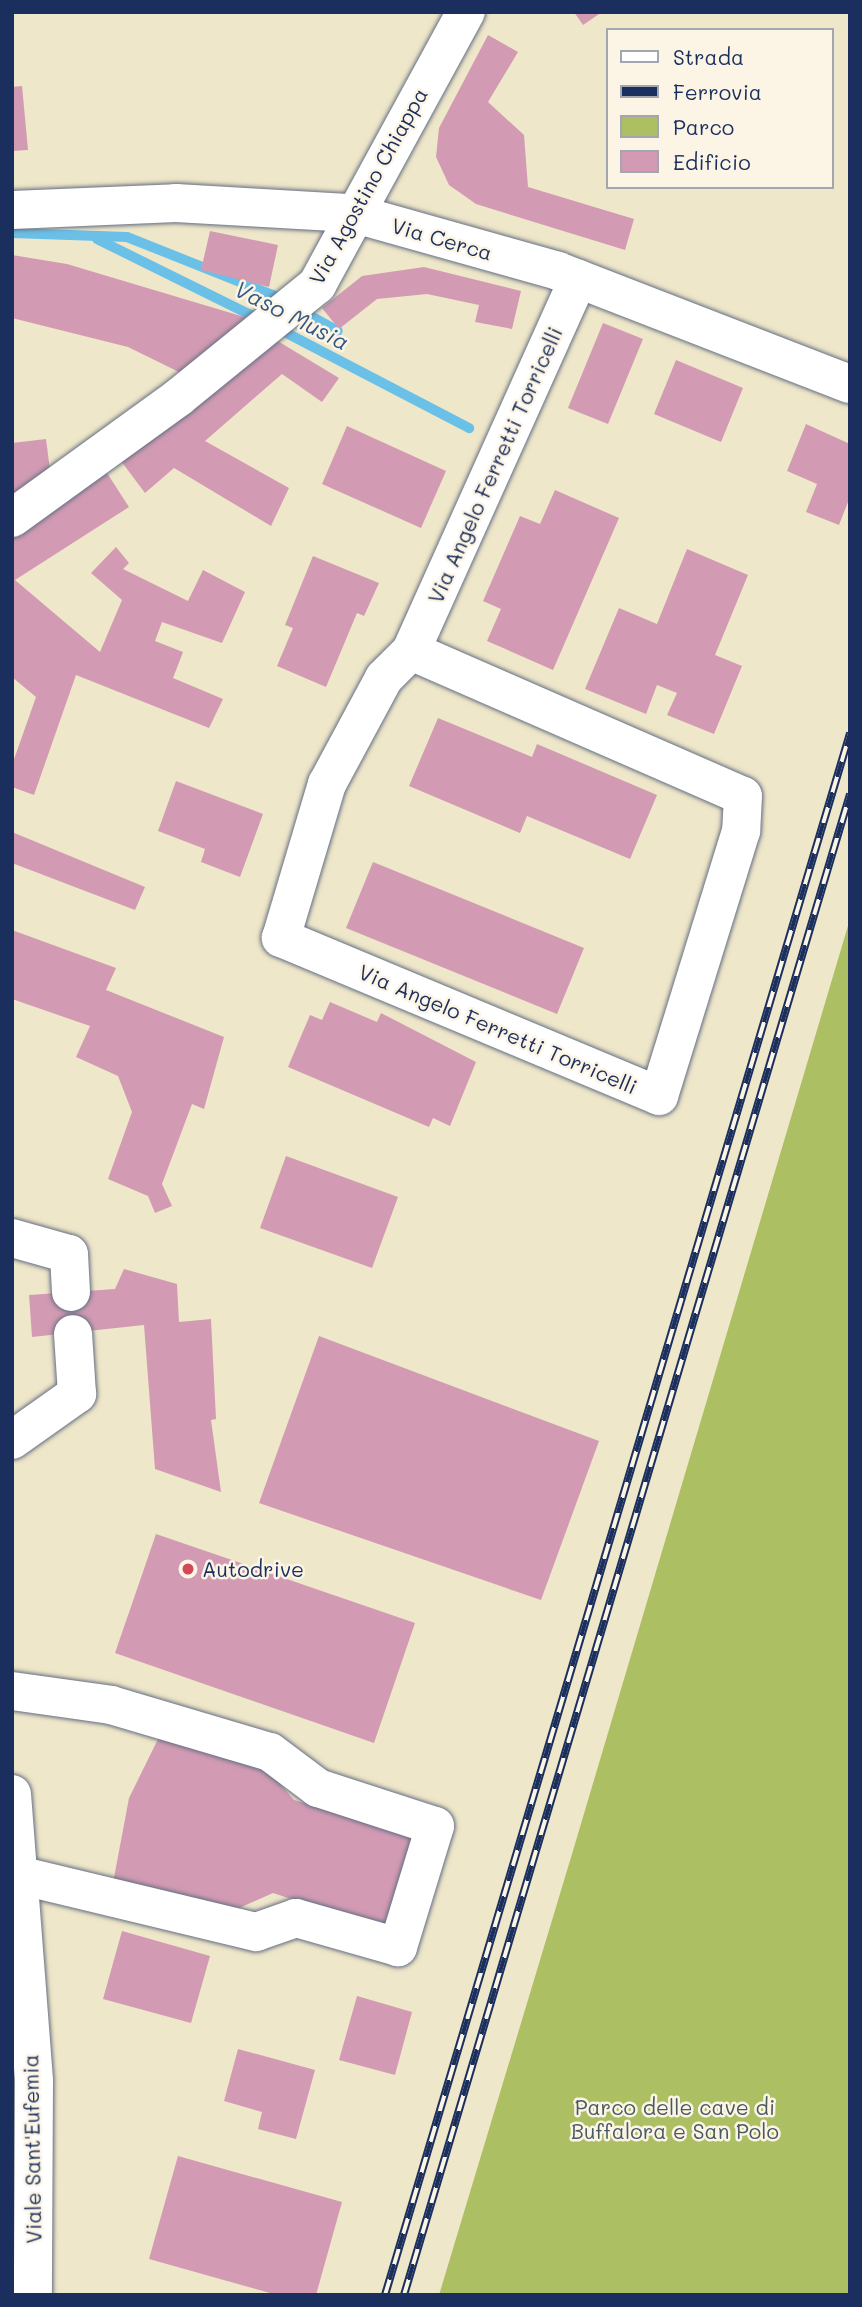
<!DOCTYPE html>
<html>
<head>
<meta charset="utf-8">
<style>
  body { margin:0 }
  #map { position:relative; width:862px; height:2307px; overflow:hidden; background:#efe7c9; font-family:Mali,sans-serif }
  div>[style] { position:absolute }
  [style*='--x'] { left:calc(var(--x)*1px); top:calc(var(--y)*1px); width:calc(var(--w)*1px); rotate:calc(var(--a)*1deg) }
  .green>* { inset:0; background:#adbf63 }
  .stream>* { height:10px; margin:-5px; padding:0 5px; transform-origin:5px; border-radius:5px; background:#6bc0e8 }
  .building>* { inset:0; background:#d29bb3 }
  .roads { filter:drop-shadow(0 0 2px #656f83) drop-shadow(0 0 2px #656f83) }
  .minor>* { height:38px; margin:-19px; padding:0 19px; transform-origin:19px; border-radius:19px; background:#fff }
  .major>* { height:38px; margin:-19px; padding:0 19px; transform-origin:19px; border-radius:19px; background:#fff }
  .rail>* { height:8px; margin-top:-4px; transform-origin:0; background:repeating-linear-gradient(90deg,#fcf5e5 0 16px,#1b2f5e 0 32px); box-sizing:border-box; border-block:2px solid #1b2f5e }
  .dots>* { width:19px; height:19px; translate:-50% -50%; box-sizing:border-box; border:4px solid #fcf5e5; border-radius:50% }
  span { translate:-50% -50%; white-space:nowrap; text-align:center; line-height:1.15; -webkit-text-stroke:5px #fcf5e5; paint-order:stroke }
  .street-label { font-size:21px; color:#1b2f5e }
  .poi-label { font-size:21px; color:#1b2f5e }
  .left { translate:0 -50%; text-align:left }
  .park-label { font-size:21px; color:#475a60 }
  .water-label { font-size:23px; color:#335a87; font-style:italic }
  .frame { position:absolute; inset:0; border:14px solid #1b2f5e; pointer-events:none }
  .legend { position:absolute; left:606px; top:28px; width:228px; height:161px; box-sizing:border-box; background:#fcf5e5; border:2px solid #a2a6af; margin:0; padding:9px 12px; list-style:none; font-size:21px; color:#1b2f5e }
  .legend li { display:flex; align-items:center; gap:14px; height:35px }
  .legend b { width:35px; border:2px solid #a2a6af }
</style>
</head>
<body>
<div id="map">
  <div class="green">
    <i style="clip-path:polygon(850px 919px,850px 2295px,439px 2295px,572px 1854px)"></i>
  </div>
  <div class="stream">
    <i style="--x:12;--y:233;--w:115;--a:2"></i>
    <i style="--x:127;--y:237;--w:157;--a:21.7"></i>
    <i style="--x:273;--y:295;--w:74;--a:29"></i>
    <i style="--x:97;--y:239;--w:183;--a:26.3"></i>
    <i style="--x:275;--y:327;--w:219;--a:27.5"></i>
  </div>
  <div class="building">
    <i style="clip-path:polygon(574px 12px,602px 12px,583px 25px)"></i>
    <i style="clip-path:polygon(488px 35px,518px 52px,488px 102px,524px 135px,528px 187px,634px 219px,625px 250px,476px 204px,449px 185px,436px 157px,439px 128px)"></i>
    <i style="clip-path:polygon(22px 86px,28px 150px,12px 151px,12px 87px)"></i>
    <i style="clip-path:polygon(210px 231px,278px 245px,269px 287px,201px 270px)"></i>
    <i style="clip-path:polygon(12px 255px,67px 264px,251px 319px,181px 373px,128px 347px,12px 318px)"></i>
    <i style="clip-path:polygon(424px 267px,521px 291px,512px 329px,475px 322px,479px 305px,427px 294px,377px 299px,339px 329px,322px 308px,362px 276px)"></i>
    <i style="clip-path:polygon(603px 323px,643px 339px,608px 424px,568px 408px)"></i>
    <i style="clip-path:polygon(276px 340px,339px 378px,322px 402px,282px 374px,205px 441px,289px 488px,271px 526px,174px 468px,145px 493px,121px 461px)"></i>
    <i style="clip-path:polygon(676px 360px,743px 388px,721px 442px,654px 414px)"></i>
    <i style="clip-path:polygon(806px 424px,850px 444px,850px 497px,839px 525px,806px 512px,817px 484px,787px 471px)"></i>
    <i style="clip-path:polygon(347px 426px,446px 471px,421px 528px,322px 484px)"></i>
    <i style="clip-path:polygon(46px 439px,51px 478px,12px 503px,12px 443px)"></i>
    <i style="clip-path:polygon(107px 473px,129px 507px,15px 580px,100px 652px,122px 600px,91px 573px,116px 547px,129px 563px,123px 569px,188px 601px,203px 570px,245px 592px,222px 643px,162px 622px,155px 641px,183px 652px,173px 678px,223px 699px,209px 728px,76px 675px,34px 795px,12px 787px,12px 765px,36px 697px,12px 677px,12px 533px)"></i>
    <i style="clip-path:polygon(555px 490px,619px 518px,553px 670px,487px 641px,501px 609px,483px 601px,520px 516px,540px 524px)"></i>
    <i style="clip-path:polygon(687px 549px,748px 575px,715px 655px,742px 666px,714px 734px,667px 715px,677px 693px,657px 685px,646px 714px,585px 689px,619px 608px,657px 624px)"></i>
    <i style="clip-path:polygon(313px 556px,379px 583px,364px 616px,357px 613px,326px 687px,277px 666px,293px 628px,285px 625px)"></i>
    <i style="clip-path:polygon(438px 718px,532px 757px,537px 744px,657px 795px,630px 859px,527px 816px,520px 833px,409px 786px)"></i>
    <i style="clip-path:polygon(176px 781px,263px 814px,240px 877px,201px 862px,205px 849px,158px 831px)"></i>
    <i style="clip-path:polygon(12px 832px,145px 887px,135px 910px,12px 863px)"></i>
    <i style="clip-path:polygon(373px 862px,584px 948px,557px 1014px,346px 928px)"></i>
    <i style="clip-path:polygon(12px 930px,116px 968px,106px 990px,224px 1037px,204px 1109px,192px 1104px,162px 1184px,172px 1206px,155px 1213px,148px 1196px,108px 1179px,132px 1112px,118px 1076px,76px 1057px,90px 1026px,12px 999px)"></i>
    <i style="clip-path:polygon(330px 1002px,377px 1022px,381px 1013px,476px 1062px,450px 1126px,433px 1118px,429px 1127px,288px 1067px,310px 1015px,322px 1020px)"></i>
    <i style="clip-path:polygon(286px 1156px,398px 1197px,372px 1268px,260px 1228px)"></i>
    <i style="clip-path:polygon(124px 1269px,177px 1284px,179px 1322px,211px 1319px,216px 1419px,211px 1420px,221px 1492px,155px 1469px,144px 1325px,32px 1337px,29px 1295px,115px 1289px)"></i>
    <i style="clip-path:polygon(319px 1336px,599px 1441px,541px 1600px,259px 1503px)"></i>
    <i style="clip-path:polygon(156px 1534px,415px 1623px,374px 1743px,115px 1653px)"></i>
    <i style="clip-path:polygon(161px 1733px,268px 1770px,294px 1800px,413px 1834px,386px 1930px,273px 1893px,228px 1913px,113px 1883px,129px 1798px)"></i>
    <i style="clip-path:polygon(122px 1931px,210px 1956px,191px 2023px,103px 1999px)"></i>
    <i style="clip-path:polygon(357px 1996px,412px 2012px,395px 2075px,339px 2060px)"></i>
    <i style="clip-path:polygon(238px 2049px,315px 2070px,296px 2139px,258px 2129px,262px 2112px,224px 2101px)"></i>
    <i style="clip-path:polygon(178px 2156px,342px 2202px,316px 2295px,277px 2295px,149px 2259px)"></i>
  </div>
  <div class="roads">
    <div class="minor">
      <i style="--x:12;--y:210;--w:164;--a:-2.4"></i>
      <i style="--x:176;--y:203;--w:176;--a:3.3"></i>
      <i style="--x:352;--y:213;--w:214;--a:15.7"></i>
      <i style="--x:558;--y:271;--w:313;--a:21.2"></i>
      <i style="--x:12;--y:518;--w:206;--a:-35.9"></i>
      <i style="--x:179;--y:397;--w:178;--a:-39.1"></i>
      <i style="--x:317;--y:285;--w:311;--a:-61.4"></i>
      <i style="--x:411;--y:651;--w:362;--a:23.6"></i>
      <i style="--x:743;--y:796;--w:35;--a:93"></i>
      <i style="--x:741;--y:831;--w:277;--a:107.2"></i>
      <i style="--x:659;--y:1096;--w:410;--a:-157.3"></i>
      <i style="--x:281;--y:938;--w:161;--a:-73.4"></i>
      <i style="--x:327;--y:784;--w:120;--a:-61.7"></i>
      <i style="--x:384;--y:678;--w:38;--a:-45"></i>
      <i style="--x:411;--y:651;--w:408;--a:-65.8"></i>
      <i style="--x:12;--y:1238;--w:59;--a:15.7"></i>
      <i style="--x:69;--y:1254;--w:38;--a:87"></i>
      <i style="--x:12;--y:1440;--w:80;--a:-35.3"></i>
      <i style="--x:77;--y:1394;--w:60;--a:-93.8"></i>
      <i style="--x:12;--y:1691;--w:100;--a:8"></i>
      <i style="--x:111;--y:1705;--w:166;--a:16.5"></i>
      <i style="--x:270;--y:1752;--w:60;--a:36.9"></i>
      <i style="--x:318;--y:1788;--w:123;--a:18"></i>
      <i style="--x:435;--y:1826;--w:127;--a:107"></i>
      <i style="--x:398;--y:1947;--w:106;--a:-164.1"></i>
      <i style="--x:296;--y:1918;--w:42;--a:160.7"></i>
      <i style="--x:256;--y:1932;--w:244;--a:-166.5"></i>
    </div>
    <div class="major">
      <i style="--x:12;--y:1794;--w:288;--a:85.6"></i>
      <i style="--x:34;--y:2081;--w:214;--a:90.3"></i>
    </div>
  </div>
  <div class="rail">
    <i style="--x:385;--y:2295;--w:1630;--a:-73.42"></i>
    <i style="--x:404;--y:2295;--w:1566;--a:-73.45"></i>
  </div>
  <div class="dots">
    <i style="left:188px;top:1569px;background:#d1495b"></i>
  </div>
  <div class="street-label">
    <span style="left:368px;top:186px;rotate:-61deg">Via Agostino Chiappa</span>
    <span style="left:442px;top:239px;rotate:16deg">Via Cerca</span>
    <span style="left:495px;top:465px;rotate:-66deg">Via Angelo Ferretti Torricelli</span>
    <span style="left:498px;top:1029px;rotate:23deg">Via Angelo Ferretti Torricelli</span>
    <span style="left:32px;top:2149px;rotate:-91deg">Viale Sant'Eufemia</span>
  </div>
  <div class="poi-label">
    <span class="left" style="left:202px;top:1569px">Autodrive</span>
  </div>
  <div class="park-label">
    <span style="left:675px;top:2119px">Parco delle cave di<br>Buffalora e San Polo</span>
  </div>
  <div class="water-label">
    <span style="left:292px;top:315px;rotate:27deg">Vaso Musia</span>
  </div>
  <div class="frame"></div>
  <ul class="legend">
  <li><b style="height:9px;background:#fff"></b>Strada</li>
  <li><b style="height:9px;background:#1b2f5e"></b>Ferrovia</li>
  <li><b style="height:19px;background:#adbf63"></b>Parco</li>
  <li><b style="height:19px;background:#d29bb3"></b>Edificio</li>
  </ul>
</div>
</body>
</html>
